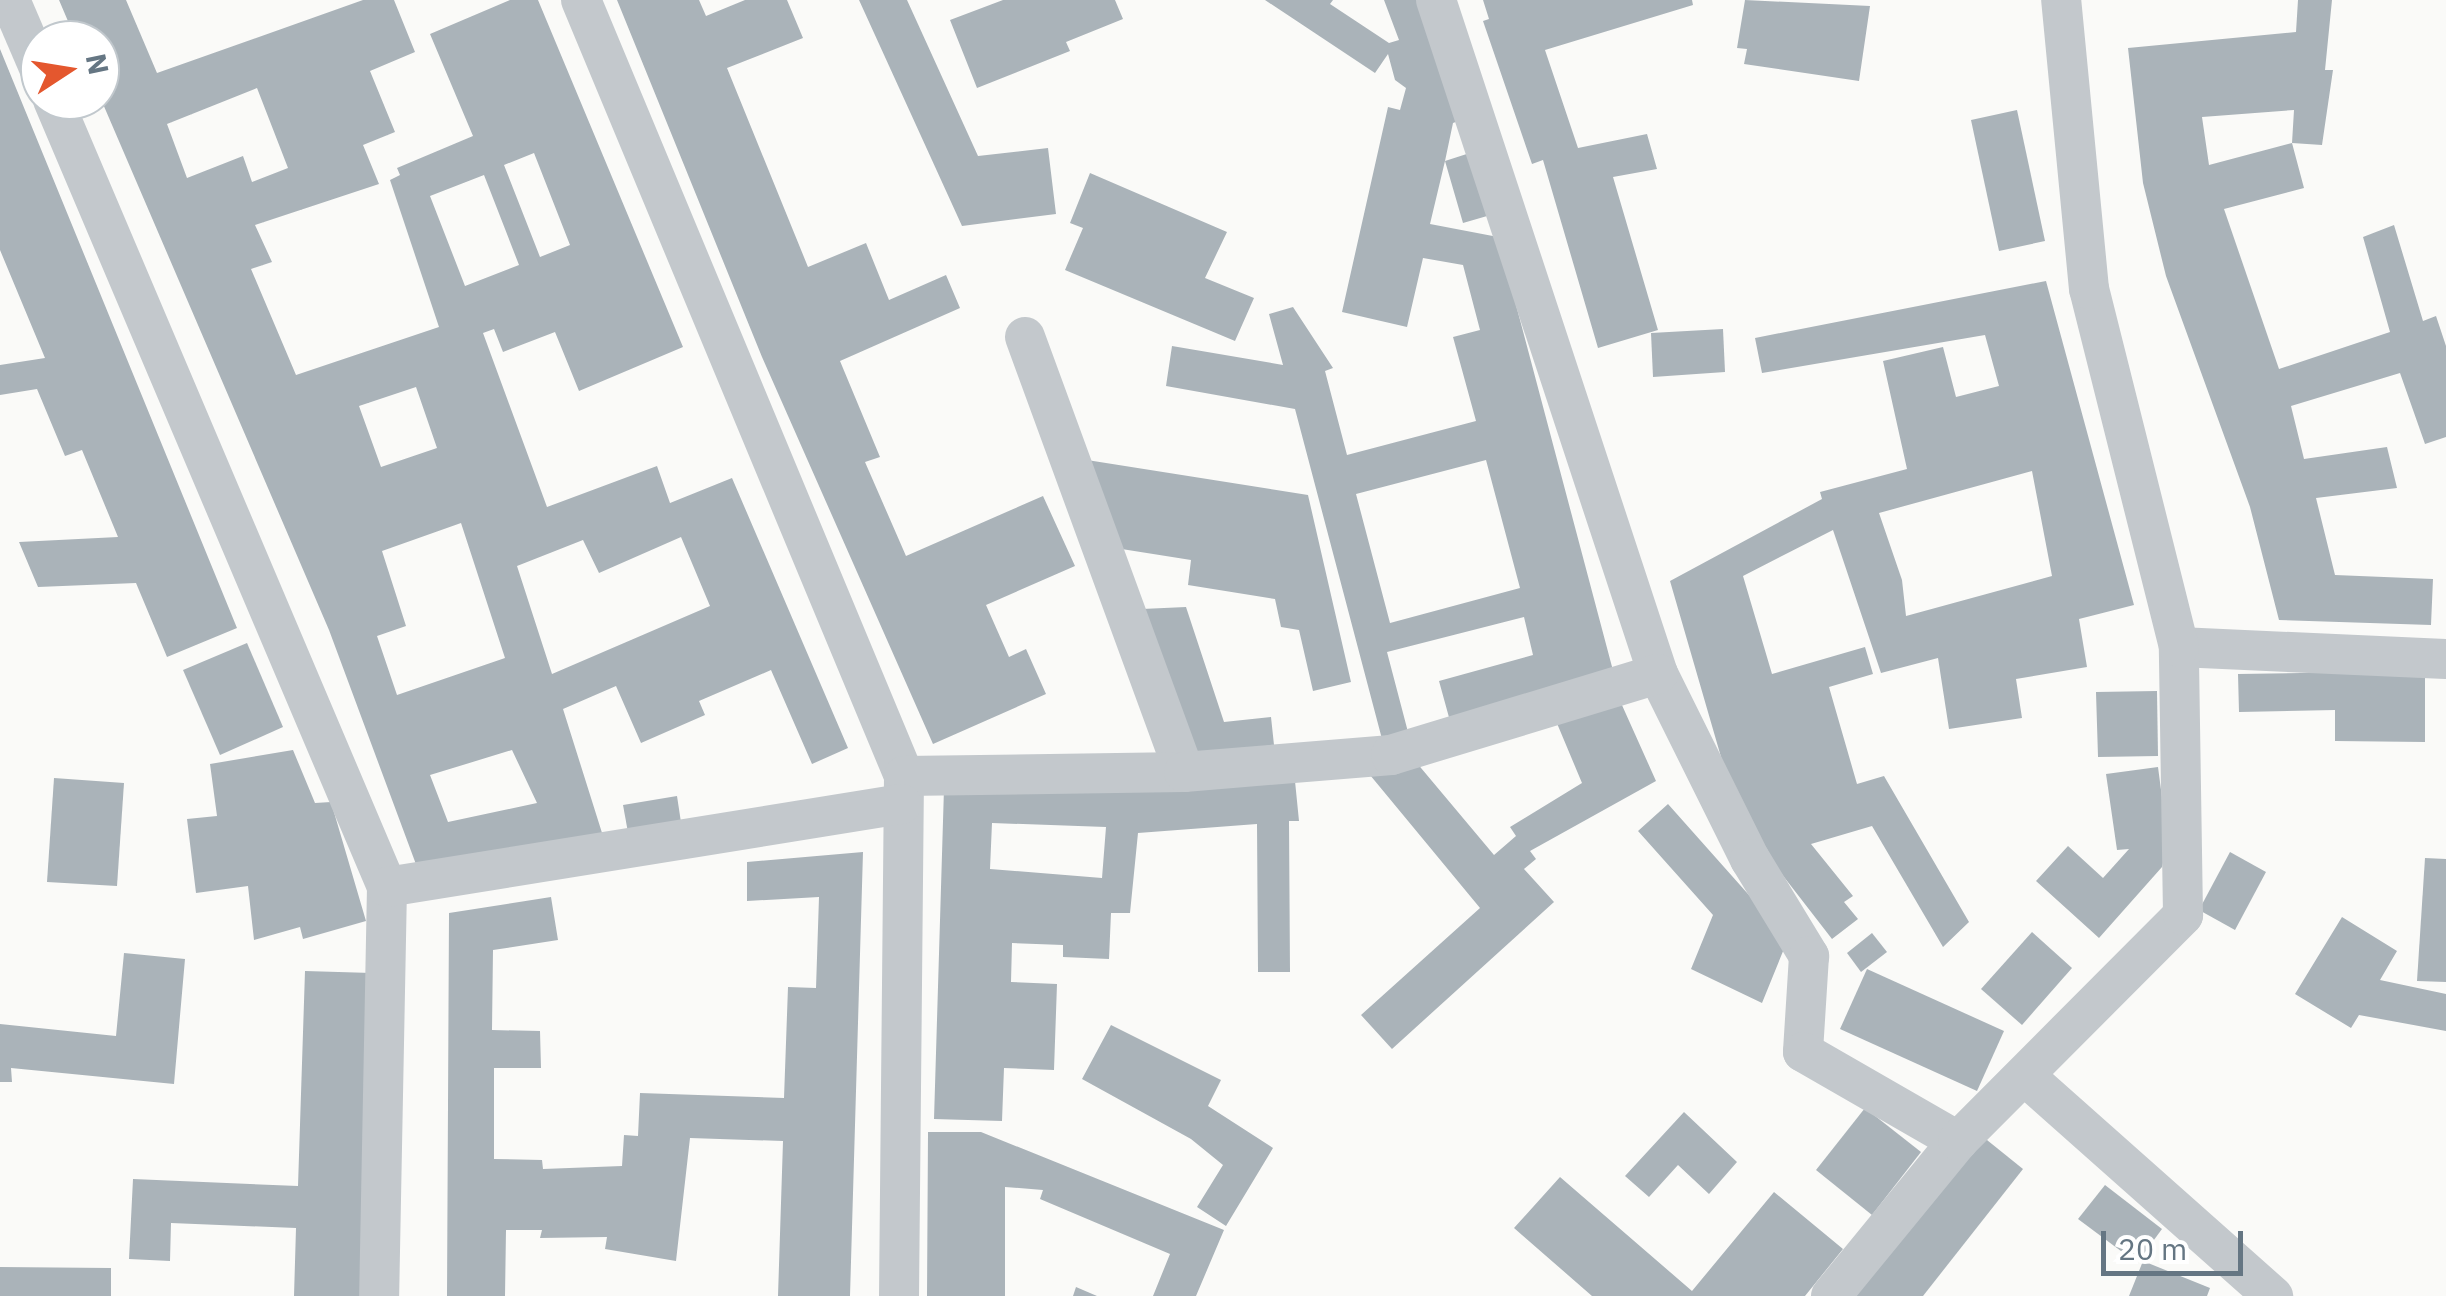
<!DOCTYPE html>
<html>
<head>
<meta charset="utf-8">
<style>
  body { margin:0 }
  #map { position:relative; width:2446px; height:1296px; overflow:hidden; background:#fafaf8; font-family:"IBM Plex Sans",sans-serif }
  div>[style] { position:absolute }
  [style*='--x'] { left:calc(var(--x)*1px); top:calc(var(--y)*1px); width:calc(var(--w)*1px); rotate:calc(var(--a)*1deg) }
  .building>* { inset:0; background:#aab3b9 }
  .minor>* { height:40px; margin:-20px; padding:0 20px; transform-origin:20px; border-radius:20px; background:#c3c8cc }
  span { translate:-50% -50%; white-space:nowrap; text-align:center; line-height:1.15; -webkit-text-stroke:10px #fff; paint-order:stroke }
  .north { position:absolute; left:20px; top:20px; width:100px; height:100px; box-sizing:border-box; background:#fff; border:2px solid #c1c8cd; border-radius:50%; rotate:78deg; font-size:28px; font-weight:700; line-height:40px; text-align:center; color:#657683 }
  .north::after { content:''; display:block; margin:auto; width:35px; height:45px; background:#e4572e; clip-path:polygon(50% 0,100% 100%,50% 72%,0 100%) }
  .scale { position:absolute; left:2101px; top:1231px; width:142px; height:45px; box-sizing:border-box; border:5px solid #657683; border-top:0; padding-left:12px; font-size:30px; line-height:35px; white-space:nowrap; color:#657683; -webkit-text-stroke:8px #fff; paint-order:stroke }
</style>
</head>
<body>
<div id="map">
  <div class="building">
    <i style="clip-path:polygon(evenodd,59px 0,126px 0,157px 73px,363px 0,394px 0,415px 52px,370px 71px,395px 132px,363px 145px,379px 184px,255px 225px,272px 262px,251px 269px,296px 375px,439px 327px,390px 180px,400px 175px,397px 168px,473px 136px,430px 34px,510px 0,538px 0,683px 347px,579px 391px,555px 332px,503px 352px,494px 329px,483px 333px,547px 507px,657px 466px,670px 503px,732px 478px,848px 748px,812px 764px,771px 670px,699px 701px,705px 715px,641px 743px,616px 686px,563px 709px,603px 836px,417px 867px,329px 630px,100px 97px,100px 40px,76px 40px,59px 0,257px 88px,288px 168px,252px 182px,243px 156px,187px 178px,167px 124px,257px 88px,59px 0,534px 153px,570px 245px,540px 257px,504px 165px,534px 153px,59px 0,484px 175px,519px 265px,465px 286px,430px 196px,484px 175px,59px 0,416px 387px,437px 448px,381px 467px,359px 406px,416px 387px,59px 0,461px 523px,505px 658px,397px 695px,377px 636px,406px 626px,382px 551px,461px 523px,59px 0,681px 537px,710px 606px,552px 674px,517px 566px,583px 540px,599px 573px,681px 537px,59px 0,512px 750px,537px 803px,448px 822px,430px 775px,512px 750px)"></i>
    <i style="clip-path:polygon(617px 0,699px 0,706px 16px,745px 0,787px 0,803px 38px,727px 68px,808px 267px,866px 243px,889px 300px,946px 275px,960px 308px,840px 361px,880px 457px,865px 462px,906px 556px,1043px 496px,1075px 566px,986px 605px,1009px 657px,1026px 649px,1046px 694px,933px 744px,762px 357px)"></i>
    <i style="clip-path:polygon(859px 0,907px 0,978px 156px,1048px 148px,1056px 214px,962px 226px)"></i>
    <i style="clip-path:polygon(1003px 0,1115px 0,1123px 19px,1066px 42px,1070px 51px,977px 88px,950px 20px)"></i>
    <i style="clip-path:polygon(evenodd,1265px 0,1333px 0,1330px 4px,1389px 43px,1399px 40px,1384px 0,1423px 0,1466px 118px,1453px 123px,1445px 161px,1476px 151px,1494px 214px,1463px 223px,1445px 161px,1430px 224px,1498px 237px,1615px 678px,1450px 721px,1439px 681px,1533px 655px,1524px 617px,1387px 652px,1408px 732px,1382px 739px,1295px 409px,1166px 386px,1172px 346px,1283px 365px,1269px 314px,1293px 307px,1333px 368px,1325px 371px,1347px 455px,1476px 421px,1453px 337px,1480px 330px,1463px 265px,1423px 258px,1407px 327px,1342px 312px,1388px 107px,1400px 110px,1406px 88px,1395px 80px,1388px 54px,1375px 73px,1265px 0,1486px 460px,1520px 588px,1390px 623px,1356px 494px,1486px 460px)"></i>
    <i style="clip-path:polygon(1483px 0,1692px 0,1693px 5px,1545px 50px,1578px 148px,1647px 134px,1657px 169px,1613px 177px,1658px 330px,1598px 348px,1543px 160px,1532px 164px,1483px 21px,1489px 19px)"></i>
    <i style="clip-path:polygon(1745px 0,1870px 6px,1859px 81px,1744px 64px,1747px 49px,1737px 48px)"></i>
    <i style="clip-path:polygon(2298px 0,2332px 0,2325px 70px,2333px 70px,2322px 145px,2292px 143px,2294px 110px,2202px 117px,2209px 165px,2292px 143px,2304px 188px,2224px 209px,2279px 369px,2390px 332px,2363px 237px,2394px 225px,2423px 321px,2436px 316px,2446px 346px,2446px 437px,2425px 444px,2400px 373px,2291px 406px,2304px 459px,2387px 447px,2397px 488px,2316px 498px,2335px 575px,2433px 579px,2431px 625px,2279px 620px,2250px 507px,2166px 276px,2143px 183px,2128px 48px,2296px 32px)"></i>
    <i style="clip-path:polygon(0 49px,237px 628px,167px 657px,136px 583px,38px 587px,19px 542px,118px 537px,82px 450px,65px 456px,37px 389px,0 395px,0 365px,45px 358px,0 250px)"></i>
    <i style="clip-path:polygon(2017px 110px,2045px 241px,1999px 251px,1971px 120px)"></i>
    <i style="clip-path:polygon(1090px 173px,1227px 232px,1205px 278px,1254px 298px,1235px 341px,1065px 270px,1083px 228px,1070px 223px)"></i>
    <i style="clip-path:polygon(evenodd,2046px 281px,2134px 605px,2079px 619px,2087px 667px,2016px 679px,2022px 718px,1949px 729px,1938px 658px,1881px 673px,1833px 530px,1743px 576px,1772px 674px,1865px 647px,1873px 674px,1829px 687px,1857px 784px,1884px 776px,1969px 922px,1943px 947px,1872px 826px,1811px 844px,1853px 896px,1844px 902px,1858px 919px,1832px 939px,1739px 819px,1670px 581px,1822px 499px,1820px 492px,1907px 469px,1883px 361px,1943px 347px,1956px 397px,1999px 386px,1985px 335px,1762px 373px,1755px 338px,2046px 281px,2032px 471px,2052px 576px,1906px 616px,1902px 580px,1879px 513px,2032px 471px)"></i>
    <i style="clip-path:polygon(1723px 329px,1725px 372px,1653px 377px,1651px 333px)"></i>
    <i style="clip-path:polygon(1087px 460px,1308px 495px,1351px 682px,1313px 691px,1299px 630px,1281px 627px,1275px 599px,1188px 585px,1191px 560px,1109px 547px)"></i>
    <i style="clip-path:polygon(1186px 607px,1224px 722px,1271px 717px,1274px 745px,1190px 755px,1142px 609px)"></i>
    <i style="clip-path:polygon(247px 643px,283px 727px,220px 755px,183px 670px)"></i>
    <i style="clip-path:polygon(2425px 671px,2425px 742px,2335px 741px,2335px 710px,2239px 712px,2238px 674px)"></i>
    <i style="clip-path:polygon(2157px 691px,2158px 756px,2098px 757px,2096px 692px)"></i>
    <i style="clip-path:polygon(1617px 694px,1656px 781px,1530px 851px,1536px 859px,1524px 869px,1554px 902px,1392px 1049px,1361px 1015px,1480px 908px,1370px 775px,1416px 762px,1494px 855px,1516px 836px,1510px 827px,1582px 783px,1556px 721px)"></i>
    <i style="clip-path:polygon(293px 750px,315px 803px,331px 802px,366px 921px,303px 939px,300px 927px,254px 940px,248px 886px,196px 893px,187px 819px,217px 816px,210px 764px)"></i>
    <i style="clip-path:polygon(2158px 767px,2168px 843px,2162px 867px,2099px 938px,2036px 881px,2068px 846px,2103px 878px,2129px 849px,2117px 850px,2106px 774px)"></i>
    <i style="clip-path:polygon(54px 778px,124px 783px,117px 886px,47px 882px)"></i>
    <i style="clip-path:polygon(evenodd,1295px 781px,1299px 821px,1289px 821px,1290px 972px,1258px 972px,1257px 824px,1138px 833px,1130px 913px,1111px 913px,1109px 959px,1063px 957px,1063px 945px,1012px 943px,1011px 982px,1057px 984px,1054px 1070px,1004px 1068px,1002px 1121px,934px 1119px,944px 788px,1295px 781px,992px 823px,1106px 827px,1102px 878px,990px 869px,992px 823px)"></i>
    <i style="clip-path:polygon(677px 796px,682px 829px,629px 838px,623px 805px)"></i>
    <i style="clip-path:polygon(1668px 804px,1788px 939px,1762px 1003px,1691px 969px,1713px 915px,1638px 831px)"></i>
    <i style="clip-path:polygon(863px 852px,850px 1296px,778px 1296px,783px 1141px,690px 1138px,676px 1261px,605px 1249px,607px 1237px,540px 1238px,542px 1230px,506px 1230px,505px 1296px,447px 1296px,449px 913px,551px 897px,558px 940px,493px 950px,492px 1030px,540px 1031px,541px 1068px,494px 1068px,494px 1159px,542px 1160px,543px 1169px,622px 1166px,624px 1135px,638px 1136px,640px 1093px,784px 1098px,788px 987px,816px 988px,819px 897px,747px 901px,747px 862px)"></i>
    <i style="clip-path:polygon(2230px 852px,2266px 872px,2235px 930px,2199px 910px)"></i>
    <i style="clip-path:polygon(2425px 858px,2446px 859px,2446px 982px,2417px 981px)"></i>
    <i style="clip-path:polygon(2342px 917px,2397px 951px,2380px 980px,2446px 994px,2446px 1031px,2359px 1015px,2351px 1028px,2295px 994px)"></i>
    <i style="clip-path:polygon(2032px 932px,2072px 968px,2022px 1025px,1981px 989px)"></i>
    <i style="clip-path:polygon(1872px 933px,1887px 952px,1861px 972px,1847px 953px)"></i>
    <i style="clip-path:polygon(124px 953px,185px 959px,174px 1084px,11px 1068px,12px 1082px,0 1082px,0 1024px,116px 1036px)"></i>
    <i style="clip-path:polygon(1867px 969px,2004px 1031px,1977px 1091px,1840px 1029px)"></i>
    <i style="clip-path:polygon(305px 971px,372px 973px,362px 1296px,294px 1296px,296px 1228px,171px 1223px,170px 1261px,129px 1259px,133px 1179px,298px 1186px)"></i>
    <i style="clip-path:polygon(1111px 1025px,1221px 1080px,1208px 1106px,1273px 1148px,1226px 1226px,1197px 1207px,1223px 1165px,1191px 1139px,1082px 1079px)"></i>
    <i style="clip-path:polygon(1865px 1108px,1921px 1152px,1872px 1215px,1816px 1170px)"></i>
    <i style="clip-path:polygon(1684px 1112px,1737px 1162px,1709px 1194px,1678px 1165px,1649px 1197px,1625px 1176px)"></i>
    <i style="clip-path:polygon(928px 1132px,981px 1132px,1224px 1230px,1196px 1296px,1153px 1296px,1170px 1254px,1040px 1199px,1043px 1190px,1005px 1187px,1005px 1296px,927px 1296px)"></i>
    <i style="clip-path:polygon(1982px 1136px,2023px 1169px,1923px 1296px,1856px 1296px)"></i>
    <i style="clip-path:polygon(1560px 1177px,1692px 1291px,1774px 1192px,1843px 1249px,1805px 1296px,1592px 1296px,1514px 1228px)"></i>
    <i style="clip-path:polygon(2105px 1185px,2162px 1229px,2137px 1263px,2078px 1219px)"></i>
    <i style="clip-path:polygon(2143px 1261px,2210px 1288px,2207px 1296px,2129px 1296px)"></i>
    <i style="clip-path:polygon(0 1267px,111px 1268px,111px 1296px,0 1296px)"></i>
    <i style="clip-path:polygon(1076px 1287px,1097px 1296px,1073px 1296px)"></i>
  </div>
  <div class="minor">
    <i style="--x:10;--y:0;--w:76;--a:66.8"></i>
    <i style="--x:581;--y:0;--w:841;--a:67.4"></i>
    <i style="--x:904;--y:776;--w:520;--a:90.55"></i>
    <i style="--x:1436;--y:0;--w:710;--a:71.77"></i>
    <i style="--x:1658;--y:674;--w:207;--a:63.6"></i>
    <i style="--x:1750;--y:859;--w:114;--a:58.7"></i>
    <i style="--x:1809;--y:956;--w:96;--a:93.6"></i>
    <i style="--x:1803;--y:1052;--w:179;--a:29.9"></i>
    <i style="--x:53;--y:100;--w:855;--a:67"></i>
    <i style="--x:387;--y:887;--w:409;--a:91.1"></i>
    <i style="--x:1025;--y:337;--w:463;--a:69.9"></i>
    <i style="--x:2179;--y:647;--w:267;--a:2.6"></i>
    <i style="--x:904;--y:776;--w:280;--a:-0.8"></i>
    <i style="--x:1184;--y:772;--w:208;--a:-4.7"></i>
    <i style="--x:1391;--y:755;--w:279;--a:-16.9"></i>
    <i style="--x:387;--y:887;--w:521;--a:-9.17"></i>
    <i style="--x:2025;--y:1076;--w:332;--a:41.6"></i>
    <i style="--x:1831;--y:1296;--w:200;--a:-50.7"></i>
    <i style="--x:1958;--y:1141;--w:319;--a:-45.1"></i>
    <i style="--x:2183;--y:915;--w:268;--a:-90.9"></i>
    <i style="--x:2179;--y:647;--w:369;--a:-104.1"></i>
    <i style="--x:2089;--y:289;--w:290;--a:-95.5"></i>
  </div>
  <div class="north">N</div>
  <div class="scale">20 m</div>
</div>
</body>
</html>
